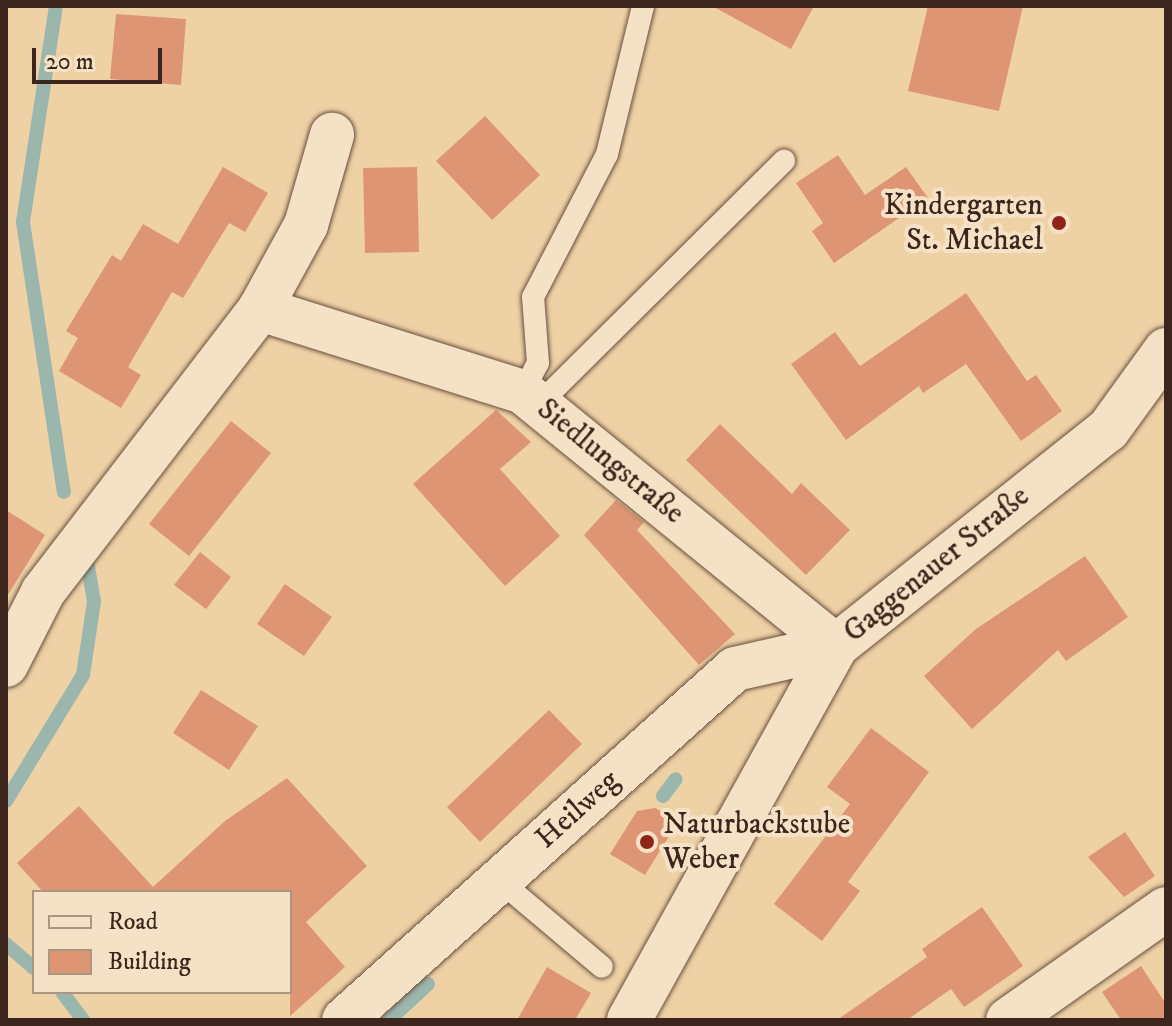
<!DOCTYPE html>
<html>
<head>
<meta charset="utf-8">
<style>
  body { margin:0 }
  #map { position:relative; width:1172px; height:1026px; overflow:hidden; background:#efd1a6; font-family:"IM FELL DW Pica",serif }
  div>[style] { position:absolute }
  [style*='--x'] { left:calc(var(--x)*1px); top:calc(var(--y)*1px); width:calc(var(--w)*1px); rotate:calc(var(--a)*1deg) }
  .stream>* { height:14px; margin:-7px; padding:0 7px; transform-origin:7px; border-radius:7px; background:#9ab6ad }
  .building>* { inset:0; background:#de9574 }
  .roads { filter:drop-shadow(0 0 2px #68503e) drop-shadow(0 0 2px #68503e) }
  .lane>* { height:22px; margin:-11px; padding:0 11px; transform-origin:11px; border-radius:11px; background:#f5e1c5 }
  .street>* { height:44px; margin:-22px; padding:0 22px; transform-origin:22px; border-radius:22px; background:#f5e1c5 }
  .secondary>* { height:44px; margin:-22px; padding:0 22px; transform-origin:22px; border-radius:22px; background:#f5e1c5 }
  .dots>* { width:22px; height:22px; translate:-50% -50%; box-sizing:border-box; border:4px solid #f5e1c5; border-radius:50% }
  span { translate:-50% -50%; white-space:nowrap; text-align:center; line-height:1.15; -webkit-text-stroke:8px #f5e1c5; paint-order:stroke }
  .poi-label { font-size:30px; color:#3b251c }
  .right { translate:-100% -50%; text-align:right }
  .left { translate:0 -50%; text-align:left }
  .street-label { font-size:30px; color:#3b251c }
  .frame { position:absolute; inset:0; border:8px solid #3b251c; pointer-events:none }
  .legend { position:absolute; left:32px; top:890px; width:260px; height:104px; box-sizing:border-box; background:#f5e1c5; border:2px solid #ab9681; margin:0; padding:10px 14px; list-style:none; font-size:24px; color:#3b251c }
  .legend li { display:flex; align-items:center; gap:16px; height:40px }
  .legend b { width:40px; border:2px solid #ab9681 }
  .scale { position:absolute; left:32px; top:48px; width:130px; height:36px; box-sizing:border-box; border:4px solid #3b251c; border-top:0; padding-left:10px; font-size:24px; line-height:28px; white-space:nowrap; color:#3b251c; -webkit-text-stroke:6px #f5e1c5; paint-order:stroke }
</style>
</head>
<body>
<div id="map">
  <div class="stream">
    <i style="--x:56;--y:6;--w:219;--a:98.7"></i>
    <i style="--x:23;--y:222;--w:273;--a:81.4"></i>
    <i style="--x:663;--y:796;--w:21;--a:-53"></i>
    <i style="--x:6;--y:801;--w:148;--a:-58.6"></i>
    <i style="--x:83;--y:675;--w:75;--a:-81.5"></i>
    <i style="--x:94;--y:601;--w:39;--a:-100"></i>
    <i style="--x:6;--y:944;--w:37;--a:41"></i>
    <i style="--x:62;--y:992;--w:35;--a:53"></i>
    <i style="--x:389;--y:1020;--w:53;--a:-42.7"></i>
  </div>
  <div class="building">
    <i style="clip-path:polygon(712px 6px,814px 6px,791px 49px)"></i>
    <i style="clip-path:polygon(928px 6px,1023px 6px,999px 111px,908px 91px)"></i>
    <i style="clip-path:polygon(116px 14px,186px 19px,181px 85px,110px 79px)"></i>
    <i style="clip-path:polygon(485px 116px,540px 175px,492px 220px,436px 161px)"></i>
    <i style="clip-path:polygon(838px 155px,865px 195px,906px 167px,928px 198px,834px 263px,812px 231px,823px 223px,796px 183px)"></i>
    <i style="clip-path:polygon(223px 167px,268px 193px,245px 232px,229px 223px,183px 298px,172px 292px,128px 367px,141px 375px,121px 408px,59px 371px,78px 338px,66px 331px,112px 255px,121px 261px,143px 224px,178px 244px)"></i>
    <i style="clip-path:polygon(417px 167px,419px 252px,365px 253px,363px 168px)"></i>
    <i style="clip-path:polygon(966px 293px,1027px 381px,1036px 375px,1062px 411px,1021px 441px,966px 364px,923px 393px,919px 386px,846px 440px,791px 364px,835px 332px,860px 366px)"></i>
    <i style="clip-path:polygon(496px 410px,531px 442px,500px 469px,560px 536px,505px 586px,413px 484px)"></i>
    <i style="clip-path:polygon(231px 421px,271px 453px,189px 556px,149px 524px)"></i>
    <i style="clip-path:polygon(720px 424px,792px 494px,801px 483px,850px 530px,806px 575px,686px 460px)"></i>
    <i style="clip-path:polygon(616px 500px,644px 522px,637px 530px,735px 634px,699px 665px,584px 535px)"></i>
    <i style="clip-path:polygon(6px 510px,45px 535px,6px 598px)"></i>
    <i style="clip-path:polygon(200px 552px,231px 577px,206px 609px,174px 585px)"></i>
    <i style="clip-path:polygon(1085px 556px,1128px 617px,1066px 661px,1058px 650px,972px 729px,924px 676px,976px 629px)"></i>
    <i style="clip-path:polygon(285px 584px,332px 617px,304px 656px,257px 624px)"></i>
    <i style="clip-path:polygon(201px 690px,258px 726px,229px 770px,173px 733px)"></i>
    <i style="clip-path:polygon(549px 710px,582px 744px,480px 842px,447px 807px)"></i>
    <i style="clip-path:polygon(871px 728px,929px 772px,848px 882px,860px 891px,822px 941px,774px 904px,850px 804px,827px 787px)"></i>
    <i style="clip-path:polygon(287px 778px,367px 866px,306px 922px,345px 967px,290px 1016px,290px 892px,43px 892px,17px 863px,79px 806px,153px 887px,225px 821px)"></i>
    <i style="clip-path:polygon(655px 808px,669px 816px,671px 833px,645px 875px,610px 854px,637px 811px)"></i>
    <i style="clip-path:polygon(1125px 832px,1155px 876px,1124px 897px,1088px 857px)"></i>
    <i style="clip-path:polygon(982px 907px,1023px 966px,964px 1007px,951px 989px,907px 1020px,837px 1020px,927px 957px,922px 949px)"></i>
    <i style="clip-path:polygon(1141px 966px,1166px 1004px,1166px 1020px,1121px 1020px,1102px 992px)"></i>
    <i style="clip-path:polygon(547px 967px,591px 993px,575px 1020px,517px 1020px)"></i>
  </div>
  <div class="roads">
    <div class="lane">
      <i style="--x:523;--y:392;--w:33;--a:-63"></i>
      <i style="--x:538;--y:363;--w:66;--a:-94.3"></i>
      <i style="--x:533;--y:297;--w:161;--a:-62.6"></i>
      <i style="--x:607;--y:154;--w:152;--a:-76.3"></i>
      <i style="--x:540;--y:403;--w:344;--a:-44.8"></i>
      <i style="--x:500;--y:881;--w:133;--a:40.1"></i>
    </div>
    <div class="street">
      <i style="--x:260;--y:309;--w:276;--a:17.5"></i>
      <i style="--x:523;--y:392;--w:403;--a:39.1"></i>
      <i style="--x:6;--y:665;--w:82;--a:-63.1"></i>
      <i style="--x:43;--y:592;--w:357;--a:-52.5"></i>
      <i style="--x:260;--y:309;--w:96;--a:-61.3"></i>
      <i style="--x:306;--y:225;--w:94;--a:-73.9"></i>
      <i style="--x:344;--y:1020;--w:525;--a:-41.91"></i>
      <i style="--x:735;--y:669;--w:104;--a:-12.8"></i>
      <i style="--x:1008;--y:1020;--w:193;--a:-35.1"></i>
    </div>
    <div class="secondary">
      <i style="--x:629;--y:1020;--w:427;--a:-61"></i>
      <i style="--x:836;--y:646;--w:347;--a:-38.5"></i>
      <i style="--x:1108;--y:430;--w:99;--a:-54.1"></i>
    </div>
  </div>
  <div class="dots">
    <i style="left:1059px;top:223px;background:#8f2418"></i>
    <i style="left:647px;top:842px;background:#8f2418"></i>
  </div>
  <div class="poi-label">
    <span class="right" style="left:1043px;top:223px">Kindergarten<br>St. Michael</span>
    <span class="left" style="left:663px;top:842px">Naturbackstube<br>Weber</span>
  </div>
  <div class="street-label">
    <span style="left:610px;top:462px;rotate:39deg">Siedlungstraße</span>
    <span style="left:937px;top:565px;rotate:-39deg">Gaggenauer Straße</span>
    <span style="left:578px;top:810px;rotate:-42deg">Heilweg</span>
  </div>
  <div class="frame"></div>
  <ul class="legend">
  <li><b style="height:10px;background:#f5e1c5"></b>Road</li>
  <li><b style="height:22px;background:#de9574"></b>Building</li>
  </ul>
  <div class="scale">20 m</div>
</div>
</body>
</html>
